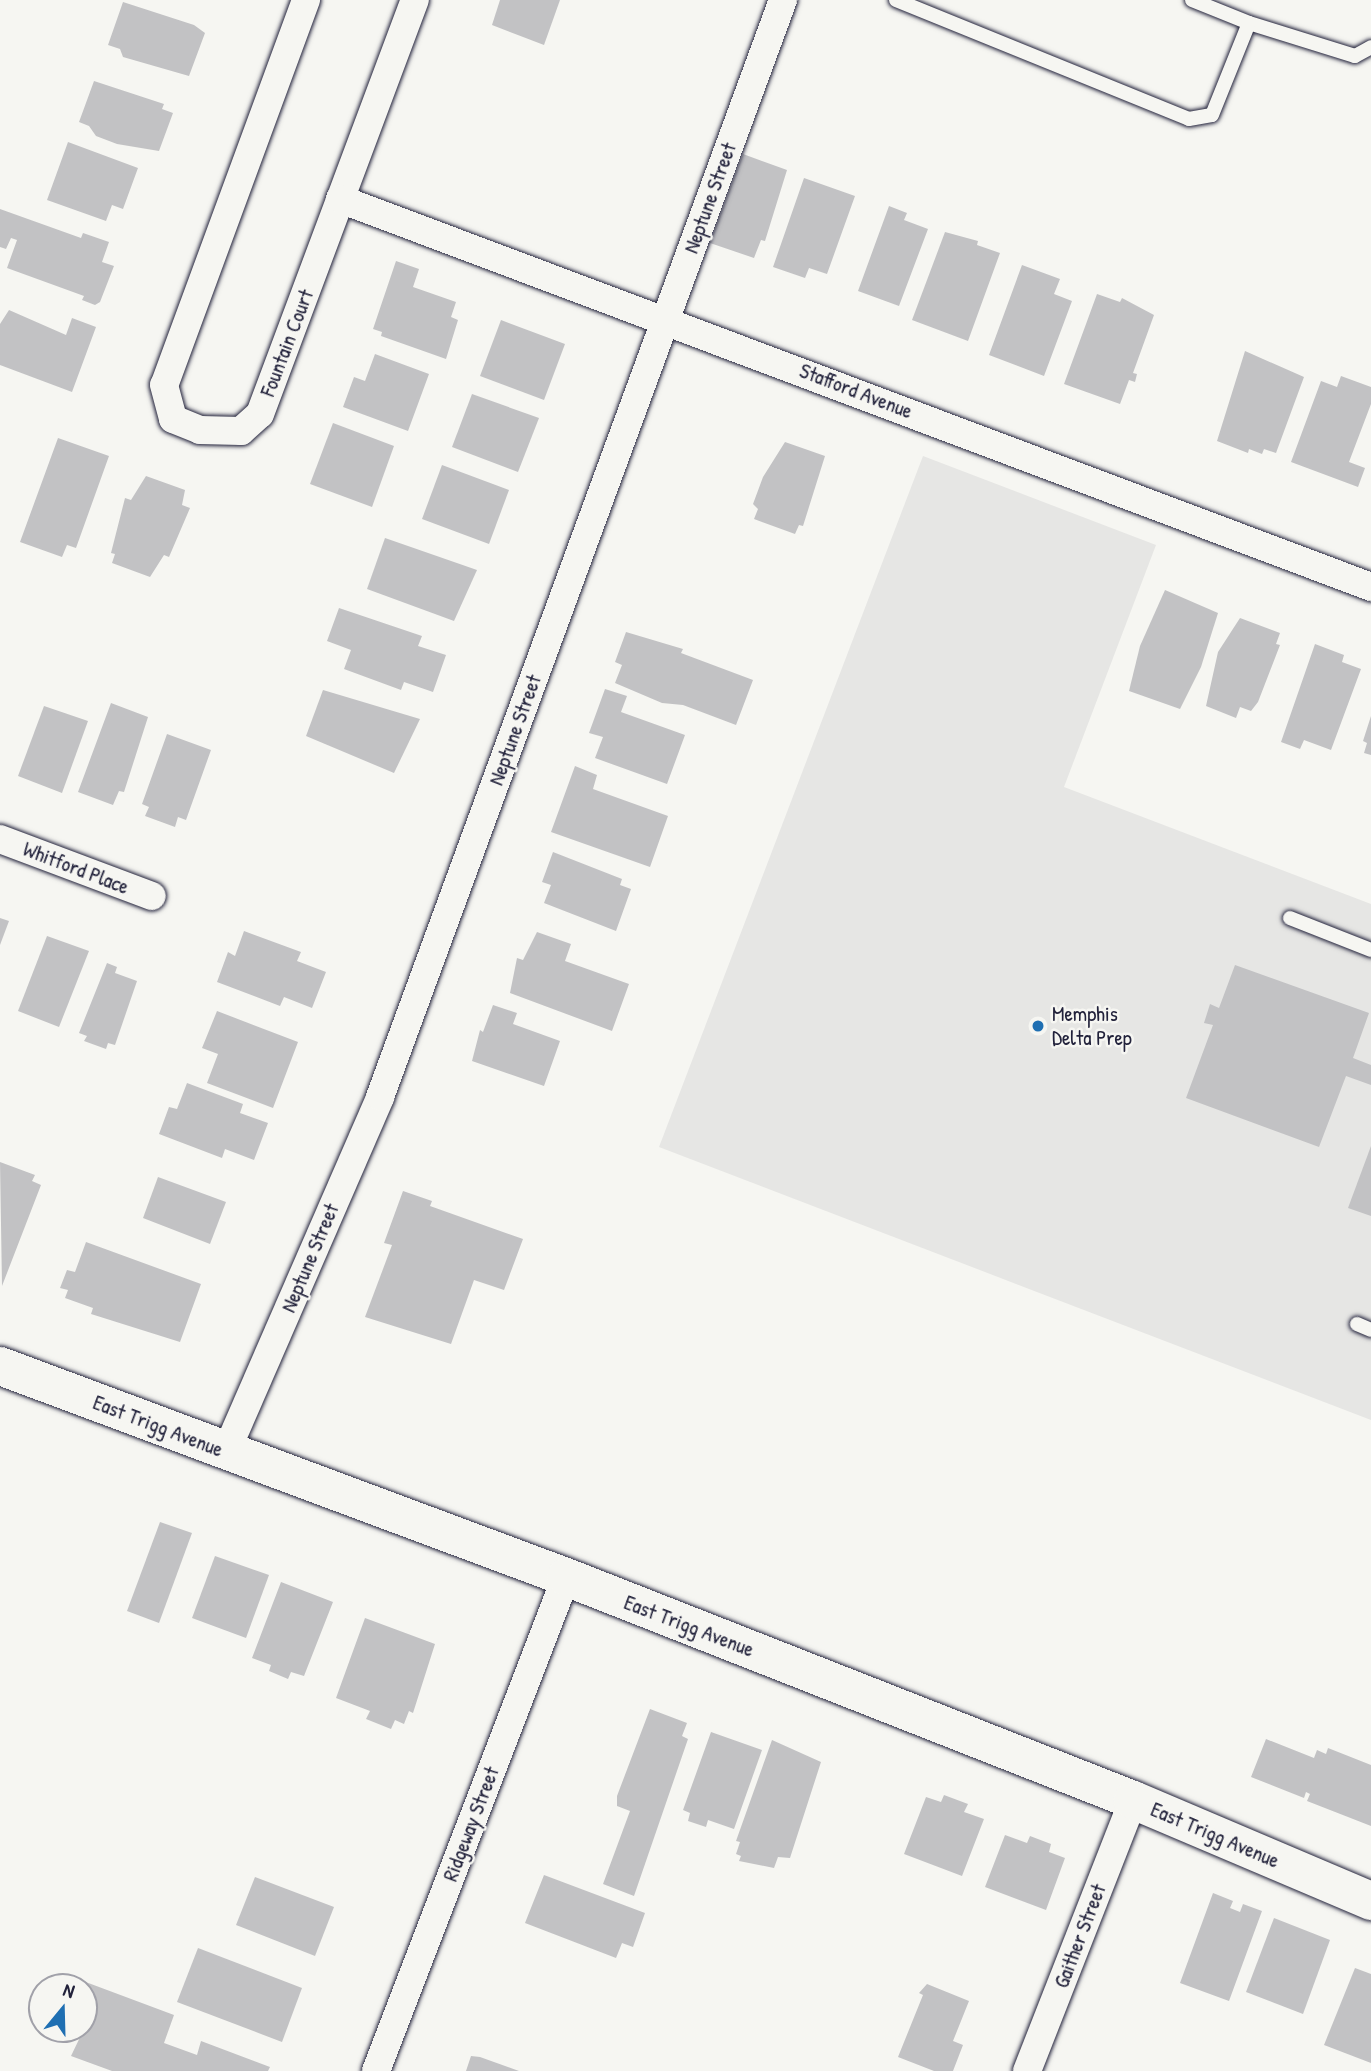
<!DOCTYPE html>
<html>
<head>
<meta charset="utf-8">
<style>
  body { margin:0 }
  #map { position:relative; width:1371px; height:2071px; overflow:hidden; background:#f6f6f2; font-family:"Patrick Hand",sans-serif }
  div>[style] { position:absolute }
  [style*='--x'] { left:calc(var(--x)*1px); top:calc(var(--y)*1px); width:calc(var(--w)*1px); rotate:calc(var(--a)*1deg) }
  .built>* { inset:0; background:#e6e6e4 }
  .building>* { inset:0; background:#c2c2c4 }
  .roads { filter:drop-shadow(0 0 2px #22223b) drop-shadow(0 0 2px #22223b) }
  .lane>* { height:14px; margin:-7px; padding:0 7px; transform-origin:7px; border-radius:7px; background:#f6f6f2 }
  .street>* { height:28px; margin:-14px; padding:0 14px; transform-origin:14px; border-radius:14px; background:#f6f6f2 }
  .secondary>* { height:38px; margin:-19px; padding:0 19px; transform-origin:19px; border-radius:19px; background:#f6f6f2 }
  .dots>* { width:19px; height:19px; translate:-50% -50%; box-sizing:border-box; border:4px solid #f6f6f2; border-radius:50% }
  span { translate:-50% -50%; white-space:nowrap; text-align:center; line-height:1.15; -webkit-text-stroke:5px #f6f6f2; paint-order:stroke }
  .street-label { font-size:21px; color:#22223b }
  .poi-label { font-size:21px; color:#22223b }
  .left { translate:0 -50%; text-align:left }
  .north { position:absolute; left:28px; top:1973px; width:70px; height:70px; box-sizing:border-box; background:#f6f6f2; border:2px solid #a1a1a9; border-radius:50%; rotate:19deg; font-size:19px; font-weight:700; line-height:28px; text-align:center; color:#22223b }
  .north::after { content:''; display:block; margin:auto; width:24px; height:32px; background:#1f6fb2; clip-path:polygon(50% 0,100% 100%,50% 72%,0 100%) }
</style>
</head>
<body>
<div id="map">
  <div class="built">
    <i style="clip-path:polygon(923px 456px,1156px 545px,1064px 787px,1371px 904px,1371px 1420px,659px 1147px)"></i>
  </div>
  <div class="building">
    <i style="clip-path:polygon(500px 0,560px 0,544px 45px,492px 25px)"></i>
    <i style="clip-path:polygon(123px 2px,194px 25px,205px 33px,189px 76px,123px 57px,120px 49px,108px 45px)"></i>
    <i style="clip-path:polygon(94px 81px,164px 104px,162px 109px,173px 113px,159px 151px,117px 144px,96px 136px,89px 126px,79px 122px)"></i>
    <i style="clip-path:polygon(68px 142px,138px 168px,123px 209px,112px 205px,106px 221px,47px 200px)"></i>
    <i style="clip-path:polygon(743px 154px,787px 170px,765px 241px,761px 240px,754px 258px,710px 243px)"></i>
    <i style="clip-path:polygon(804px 178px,855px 196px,827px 274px,809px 268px,805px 278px,773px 267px)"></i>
    <i style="clip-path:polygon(889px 206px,907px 213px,904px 220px,928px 229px,899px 306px,858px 291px)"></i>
    <i style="clip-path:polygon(0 209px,81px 238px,83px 233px,109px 242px,102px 262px,114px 266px,100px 302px,95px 305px,82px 300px,84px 296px,7px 268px,17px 240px,11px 238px,6px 249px,0 247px)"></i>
    <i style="clip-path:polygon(945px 232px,978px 241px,977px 245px,1000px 253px,968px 341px,912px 320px)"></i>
    <i style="clip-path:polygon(396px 261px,419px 269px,413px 287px,456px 302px,451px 317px,458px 320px,446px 359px,381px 336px,382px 332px,373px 329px)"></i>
    <i style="clip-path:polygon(1022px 265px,1060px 279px,1054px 294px,1072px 301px,1044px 376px,989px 355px)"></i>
    <i style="clip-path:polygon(1097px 294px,1120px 302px,1122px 298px,1154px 315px,1133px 373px,1137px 374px,1135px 382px,1129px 380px,1120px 404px,1064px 384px)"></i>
    <i style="clip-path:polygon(9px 310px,66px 335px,72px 318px,96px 327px,72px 392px,0 365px,0 324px)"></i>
    <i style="clip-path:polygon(501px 320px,565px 344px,544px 400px,480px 376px)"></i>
    <i style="clip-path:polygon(1245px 351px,1304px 377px,1276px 453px,1264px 449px,1262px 454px,1249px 449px,1248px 453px,1217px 441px)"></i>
    <i style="clip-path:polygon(375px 354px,429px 374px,408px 431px,343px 407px,354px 377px,365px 381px)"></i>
    <i style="clip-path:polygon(1341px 376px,1371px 387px,1371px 404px,1349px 462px,1365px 468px,1358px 487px,1291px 462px,1321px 381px,1337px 387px)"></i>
    <i style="clip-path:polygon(472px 394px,539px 418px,518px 472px,452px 447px)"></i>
    <i style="clip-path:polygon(333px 423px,394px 446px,372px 507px,310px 484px)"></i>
    <i style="clip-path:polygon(58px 438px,109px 456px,76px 548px,67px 545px,62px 557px,20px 542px)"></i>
    <i style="clip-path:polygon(785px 442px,825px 456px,803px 526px,799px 525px,795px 534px,754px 519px,758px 509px,753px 504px,763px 477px)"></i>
    <i style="clip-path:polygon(442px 465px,509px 490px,489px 544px,422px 519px)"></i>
    <i style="clip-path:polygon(146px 476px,185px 490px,182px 505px,190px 508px,169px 557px,164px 555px,150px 577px,112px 563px,115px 554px,111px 553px,125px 498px,131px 500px)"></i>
    <i style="clip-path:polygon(385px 538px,477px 570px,454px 621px,367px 589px)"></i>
    <i style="clip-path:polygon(1165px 590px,1218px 613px,1201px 667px,1180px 709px,1129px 691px,1140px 646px)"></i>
    <i style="clip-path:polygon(339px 608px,422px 636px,418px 646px,446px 655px,433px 692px,404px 682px,401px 690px,344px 669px,351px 650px,327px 641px)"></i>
    <i style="clip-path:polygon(1240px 618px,1280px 633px,1276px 644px,1280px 645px,1258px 702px,1251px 711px,1240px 707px,1236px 718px,1206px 706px,1218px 652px)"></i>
    <i style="clip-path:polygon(626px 632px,683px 649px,681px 653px,753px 680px,736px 725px,683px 705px,662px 703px,615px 683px,622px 665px,615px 662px)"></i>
    <i style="clip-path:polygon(1315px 644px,1344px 655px,1342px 662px,1361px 669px,1331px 750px,1304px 740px,1300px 749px,1281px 742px)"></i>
    <i style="clip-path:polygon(605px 689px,627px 696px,621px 712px,685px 735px,667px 784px,595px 758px,603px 737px,589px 733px)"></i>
    <i style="clip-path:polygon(323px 690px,420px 719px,394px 773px,306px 736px)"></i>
    <i style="clip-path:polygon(111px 703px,148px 717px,124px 792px,119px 791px,113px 805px,78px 792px)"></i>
    <i style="clip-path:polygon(44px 706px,88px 721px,62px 793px,18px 776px)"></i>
    <i style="clip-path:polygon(1371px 716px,1371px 755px,1364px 753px,1367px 743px,1363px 741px)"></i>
    <i style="clip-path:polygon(167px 734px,211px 750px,186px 820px,178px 817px,175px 827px,145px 816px,149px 807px,142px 804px)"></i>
    <i style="clip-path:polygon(575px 766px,597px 775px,593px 789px,668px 816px,650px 867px,551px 832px)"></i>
    <i style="clip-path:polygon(553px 852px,622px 879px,620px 885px,631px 889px,616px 931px,544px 903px,551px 885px,542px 882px)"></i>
    <i style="clip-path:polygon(0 918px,9px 921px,0 945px)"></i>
    <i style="clip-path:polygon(244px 931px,301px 952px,297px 961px,326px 972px,312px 1008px,284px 997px,280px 1006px,217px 982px,228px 952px,235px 956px)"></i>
    <i style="clip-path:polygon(537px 932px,571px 944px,565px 961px,629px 984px,612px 1031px,510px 993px,517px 958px,523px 960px)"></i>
    <i style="clip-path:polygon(47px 936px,89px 951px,59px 1027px,18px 1011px)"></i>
    <i style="clip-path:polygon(107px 963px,117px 967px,115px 973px,137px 981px,115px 1045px,108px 1043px,106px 1049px,84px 1041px,87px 1036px,79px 1033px)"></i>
    <i style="clip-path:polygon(1235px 965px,1369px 1013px,1353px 1058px,1371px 1065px,1371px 1085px,1346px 1076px,1319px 1147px,1186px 1098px,1213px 1025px,1204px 1023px,1210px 1004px,1219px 1008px)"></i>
    <i style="clip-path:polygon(493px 1005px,517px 1013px,513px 1024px,560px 1041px,544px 1086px,472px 1061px,480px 1030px,483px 1032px)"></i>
    <i style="clip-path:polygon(217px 1011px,298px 1042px,273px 1108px,207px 1083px,218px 1054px,202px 1048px)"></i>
    <i style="clip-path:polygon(187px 1083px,243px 1104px,240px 1113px,268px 1123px,254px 1160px,225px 1149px,222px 1158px,159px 1134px,169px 1107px,177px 1109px)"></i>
    <i style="clip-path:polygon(1371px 1146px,1371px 1216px,1348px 1208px)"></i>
    <i style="clip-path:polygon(0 1162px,35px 1175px,32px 1181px,41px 1185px,2px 1286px)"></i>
    <i style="clip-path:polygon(158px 1177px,226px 1202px,210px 1244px,143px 1218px)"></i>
    <i style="clip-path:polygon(403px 1191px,432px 1201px,430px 1206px,523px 1239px,504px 1290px,474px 1280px,451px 1344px,365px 1317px,392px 1245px,384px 1243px)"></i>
    <i style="clip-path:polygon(86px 1242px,201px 1284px,180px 1342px,91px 1314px,93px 1308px,65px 1298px,68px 1290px,60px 1288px,67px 1270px,75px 1272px)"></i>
    <i style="clip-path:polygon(160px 1522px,192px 1533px,159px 1623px,127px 1611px)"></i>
    <i style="clip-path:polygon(215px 1556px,269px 1575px,246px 1638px,192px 1618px)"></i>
    <i style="clip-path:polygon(281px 1582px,333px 1602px,304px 1676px,291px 1672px,288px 1679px,269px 1671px,271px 1665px,252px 1658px)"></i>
    <i style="clip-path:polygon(365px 1618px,435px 1644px,413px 1713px,409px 1711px,404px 1724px,395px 1720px,391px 1729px,366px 1719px,370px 1711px,336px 1698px)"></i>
    <i style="clip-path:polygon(650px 1709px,687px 1723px,682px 1736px,688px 1739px,634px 1896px,603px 1884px,630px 1811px,617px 1806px,617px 1796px)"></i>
    <i style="clip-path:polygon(711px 1732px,762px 1750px,734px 1829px,708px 1820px,706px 1827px,688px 1821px,690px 1813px,683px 1810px)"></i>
    <i style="clip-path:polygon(1266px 1739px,1314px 1758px,1317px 1750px,1326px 1754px,1328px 1748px,1371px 1765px,1371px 1826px,1307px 1801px,1310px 1794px,1306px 1792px,1304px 1798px,1251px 1777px)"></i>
    <i style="clip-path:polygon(772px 1740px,821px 1762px,790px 1858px,778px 1857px,774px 1868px,739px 1861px,741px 1856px,736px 1854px,740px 1842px,736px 1841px)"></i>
    <i style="clip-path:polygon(944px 1795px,968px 1804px,964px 1812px,984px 1819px,962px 1876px,904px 1854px,926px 1797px,941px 1802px)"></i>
    <i style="clip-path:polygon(1005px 1835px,1027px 1843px,1030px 1836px,1051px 1844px,1049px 1852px,1065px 1858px,1046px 1910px,985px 1887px)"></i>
    <i style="clip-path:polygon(544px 1875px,645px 1913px,633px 1947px,622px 1943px,616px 1958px,525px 1923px)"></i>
    <i style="clip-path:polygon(255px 1877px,334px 1907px,315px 1956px,236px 1925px)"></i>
    <i style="clip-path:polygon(1213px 1893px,1233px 1901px,1230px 1908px,1240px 1912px,1243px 1904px,1262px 1911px,1229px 2001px,1180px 1983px)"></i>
    <i style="clip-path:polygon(1274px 1918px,1330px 1940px,1303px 2014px,1246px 1992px)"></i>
    <i style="clip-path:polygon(198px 1948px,302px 1988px,282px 2042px,177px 2002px)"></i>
    <i style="clip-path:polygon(1355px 1968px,1371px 1974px,1371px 2063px,1324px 2045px)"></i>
    <i style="clip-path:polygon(83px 1981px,174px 2015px,164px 2043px,197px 2055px,201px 2041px,270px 2067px,268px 2071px,112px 2071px,71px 2056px,84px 2029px)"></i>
    <i style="clip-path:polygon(927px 1984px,969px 2001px,953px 2041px,963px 2045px,953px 2071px,934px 2071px,898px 2057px,923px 1995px,919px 1993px)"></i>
    <i style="clip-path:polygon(471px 2056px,480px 2057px,519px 2071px,466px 2071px)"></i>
  </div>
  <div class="roads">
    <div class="lane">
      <i style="--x:896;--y:0;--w:316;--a:22.1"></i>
      <i style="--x:1189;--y:119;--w:23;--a:-10"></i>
      <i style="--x:1212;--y:115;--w:99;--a:-68.1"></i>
      <i style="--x:1249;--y:23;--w:111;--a:17.3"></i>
      <i style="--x:1355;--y:56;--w:18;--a:-29"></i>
      <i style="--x:1192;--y:0;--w:61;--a:22"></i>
      <i style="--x:1290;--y:918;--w:87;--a:21.6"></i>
      <i style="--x:1357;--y:1324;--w:15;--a:23"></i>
    </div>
    <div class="street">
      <i style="--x:306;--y:0;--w:410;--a:110.2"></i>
      <i style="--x:164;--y:385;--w:35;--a:75"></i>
      <i style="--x:173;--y:419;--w:29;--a:22"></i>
      <i style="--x:200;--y:430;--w:41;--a:1.4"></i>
      <i style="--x:241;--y:431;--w:25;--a:-42"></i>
      <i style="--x:260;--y:414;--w:442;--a:-69.5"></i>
      <i style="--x:340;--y:199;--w:1102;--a:20.62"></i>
      <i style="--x:0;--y:839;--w:162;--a:20.6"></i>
      <i style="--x:226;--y:1452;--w:387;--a:-66.5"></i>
      <i style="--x:380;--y:1097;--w:1169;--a:-69.83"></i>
      <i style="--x:376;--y:2071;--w:529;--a:-68.96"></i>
      <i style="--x:1027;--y:2071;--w:291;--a:-68.6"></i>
    </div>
    <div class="secondary">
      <i style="--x:0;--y:1366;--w:604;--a:20.45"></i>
      <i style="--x:566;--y:1577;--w:609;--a:21.47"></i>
      <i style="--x:1133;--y:1800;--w:259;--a:23"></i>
    </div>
  </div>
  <div class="dots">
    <i style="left:1038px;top:1026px;background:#1f6fb2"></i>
  </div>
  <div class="street-label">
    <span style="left:710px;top:198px;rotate:-70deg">Neptune Street</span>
    <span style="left:287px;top:343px;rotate:-69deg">Fountain Court</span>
    <span style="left:856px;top:391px;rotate:21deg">Stafford Avenue</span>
    <span style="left:515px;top:730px;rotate:-70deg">Neptune Street</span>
    <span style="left:76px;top:868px;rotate:21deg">Whitford Place</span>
    <span style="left:310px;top:1258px;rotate:-67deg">Neptune Street</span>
    <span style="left:158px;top:1426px;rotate:21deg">East Trigg Avenue</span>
    <span style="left:689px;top:1626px;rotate:21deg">East Trigg Avenue</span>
    <span style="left:471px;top:1824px;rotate:-69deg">Ridgeway Street</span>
    <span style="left:1215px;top:1835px;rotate:23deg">East Trigg Avenue</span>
    <span style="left:1080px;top:1936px;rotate:-69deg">Gaither Street</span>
  </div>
  <div class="poi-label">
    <span class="left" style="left:1052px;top:1026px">Memphis<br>Delta Prep</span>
  </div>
  <div class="north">N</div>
</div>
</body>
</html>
